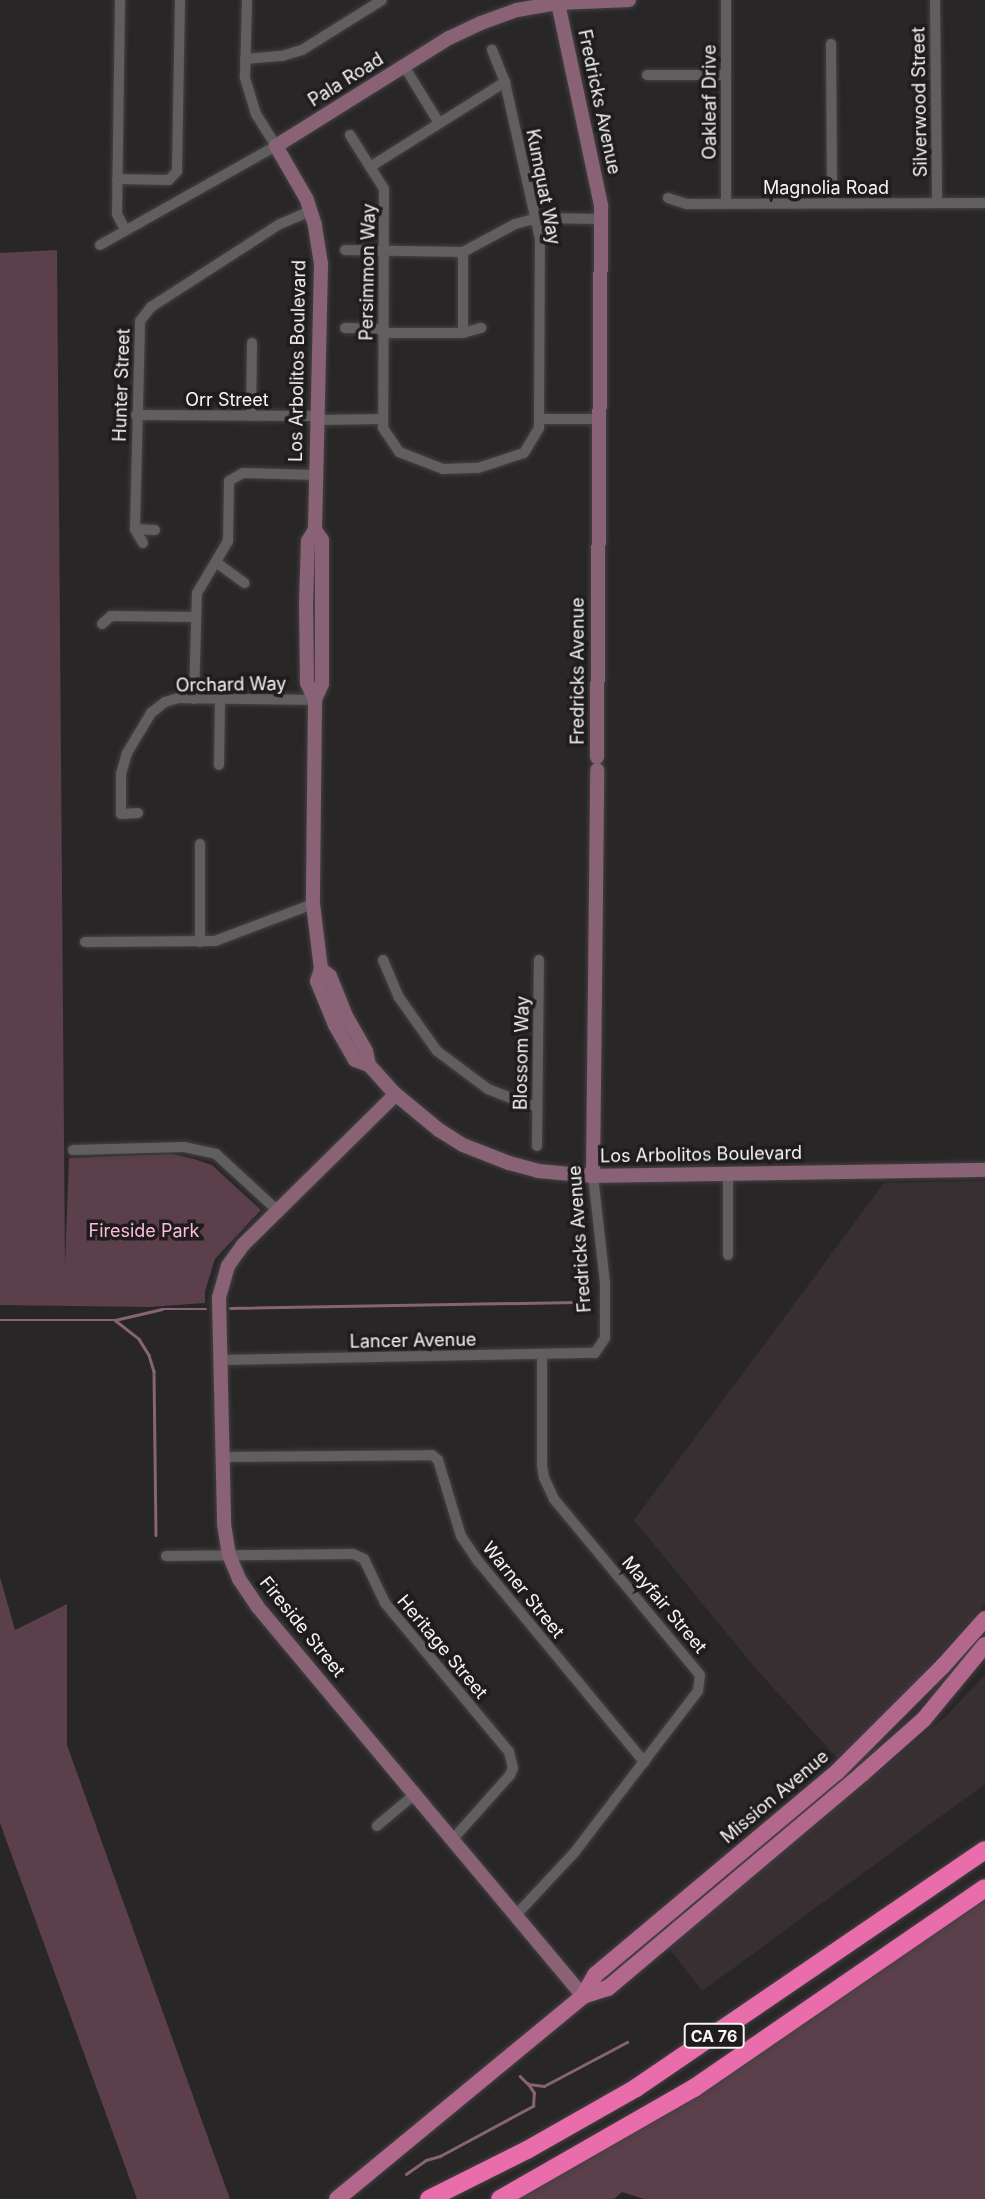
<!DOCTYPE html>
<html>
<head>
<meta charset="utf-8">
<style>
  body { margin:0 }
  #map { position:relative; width:985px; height:2199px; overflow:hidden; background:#292627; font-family:Inter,sans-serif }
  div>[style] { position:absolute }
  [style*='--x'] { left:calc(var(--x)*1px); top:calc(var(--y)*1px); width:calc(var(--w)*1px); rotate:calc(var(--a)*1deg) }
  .built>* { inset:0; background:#382f33 }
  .green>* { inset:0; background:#5b3f4b }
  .stream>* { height:2.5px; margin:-1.25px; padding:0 1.25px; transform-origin:1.25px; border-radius:1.25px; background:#886373 }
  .roads { filter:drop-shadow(0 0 2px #434142) drop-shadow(0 0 2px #434142) }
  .street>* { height:10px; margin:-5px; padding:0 5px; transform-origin:5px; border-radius:5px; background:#615e5f }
  .secondary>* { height:14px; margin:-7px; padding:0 7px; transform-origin:7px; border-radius:7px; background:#8a6276 }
  .primary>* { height:16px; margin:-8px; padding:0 8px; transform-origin:8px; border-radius:8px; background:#b3678d }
  .highway>* { height:18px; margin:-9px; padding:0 9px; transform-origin:9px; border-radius:9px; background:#ea6dab }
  span { translate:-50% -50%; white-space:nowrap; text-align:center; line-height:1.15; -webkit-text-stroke:7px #1f1c1d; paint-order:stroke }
  .shield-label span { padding:2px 5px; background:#1f1c1d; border:2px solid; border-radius:5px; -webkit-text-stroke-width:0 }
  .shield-label { font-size:16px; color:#f6f4f5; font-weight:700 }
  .street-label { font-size:18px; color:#f6f4f5 }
  .park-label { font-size:18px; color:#febcd9 }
</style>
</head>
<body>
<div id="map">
  <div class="built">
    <i style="clip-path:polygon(985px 1181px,985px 1604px,907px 1692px,839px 1760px,756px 1669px,634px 1520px,884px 1183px)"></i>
    <i style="clip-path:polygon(985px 1675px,985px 1784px,702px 1991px,668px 1947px,945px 1717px)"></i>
  </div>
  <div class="green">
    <i style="clip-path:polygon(57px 250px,65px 1265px,69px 1158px,172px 1154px,194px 1159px,212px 1165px,261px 1210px,215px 1259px,205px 1291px,205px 1303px,148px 1307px,0 1305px,0 253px)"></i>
    <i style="clip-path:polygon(0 1577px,15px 1630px,67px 1604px,67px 1745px,230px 2199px,137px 2199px,0 1823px)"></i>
    <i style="clip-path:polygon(985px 1898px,985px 2199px,644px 2199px,622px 2192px,614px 2199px,515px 2199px,665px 2115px)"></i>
  </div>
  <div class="stream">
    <i style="--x:230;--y:1308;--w:360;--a:-1"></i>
    <i style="--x:0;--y:1320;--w:115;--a:0"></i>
    <i style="--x:115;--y:1320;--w:48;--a:-13.2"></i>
    <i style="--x:162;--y:1309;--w:44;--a:0"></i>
    <i style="--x:115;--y:1320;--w:31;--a:38"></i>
    <i style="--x:139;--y:1339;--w:19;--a:58"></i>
    <i style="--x:149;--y:1355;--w:17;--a:73"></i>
    <i style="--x:154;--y:1371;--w:164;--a:89.3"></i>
    <i style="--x:520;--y:2076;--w:11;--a:45"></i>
    <i style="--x:528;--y:2084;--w:16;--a:7"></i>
    <i style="--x:544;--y:2086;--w:94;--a:-27.9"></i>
    <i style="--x:406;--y:2174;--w:24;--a:-35"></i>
    <i style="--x:426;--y:2160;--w:15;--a:-16"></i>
    <i style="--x:440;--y:2156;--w:106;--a:-28.3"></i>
    <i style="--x:533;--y:2106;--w:13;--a:-86"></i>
    <i style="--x:534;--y:2093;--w:11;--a:-124"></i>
  </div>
  <div class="roads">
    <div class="street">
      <i style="--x:120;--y:0;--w:214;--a:90.8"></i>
      <i style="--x:117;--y:214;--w:18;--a:63"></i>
      <i style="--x:726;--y:0;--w:204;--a:90"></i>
      <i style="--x:935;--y:0;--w:203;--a:89.4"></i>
      <i style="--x:831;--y:44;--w:159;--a:89.6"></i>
      <i style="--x:245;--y:59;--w:37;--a:-5"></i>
      <i style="--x:282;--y:56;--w:21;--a:-17"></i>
      <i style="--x:302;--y:50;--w:94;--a:-32"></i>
      <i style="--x:404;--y:66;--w:67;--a:58.4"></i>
      <i style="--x:647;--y:75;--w:79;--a:0"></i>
      <i style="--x:350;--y:135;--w:64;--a:57.8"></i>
      <i style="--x:384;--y:189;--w:239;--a:90.2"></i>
      <i style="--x:383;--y:428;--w:29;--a:56"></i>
      <i style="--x:399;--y:452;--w:47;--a:21.1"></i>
      <i style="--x:443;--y:469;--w:35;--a:-2"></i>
      <i style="--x:478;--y:468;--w:48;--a:-18.1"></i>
      <i style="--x:524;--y:453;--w:29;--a:-59"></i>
      <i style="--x:539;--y:428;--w:9;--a:-90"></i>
      <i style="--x:539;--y:419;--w:180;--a:-89.7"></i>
      <i style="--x:540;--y:239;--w:161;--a:-102.6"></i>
      <i style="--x:505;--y:82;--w:35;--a:-112"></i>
      <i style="--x:370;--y:167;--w:160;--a:-32.2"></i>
      <i style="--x:117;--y:179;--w:52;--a:1.1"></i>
      <i style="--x:169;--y:180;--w:12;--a:-48"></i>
      <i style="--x:177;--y:171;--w:171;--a:-89"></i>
      <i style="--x:668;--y:198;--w:20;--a:18"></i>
      <i style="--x:687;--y:204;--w:298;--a:-0.2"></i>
      <i style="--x:100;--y:245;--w:202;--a:-29.4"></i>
      <i style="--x:276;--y:146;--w:38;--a:-122"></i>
      <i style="--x:256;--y:114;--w:39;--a:-107"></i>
      <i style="--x:245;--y:77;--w:77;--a:-88.5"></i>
      <i style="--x:345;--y:250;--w:118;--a:1"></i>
      <i style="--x:463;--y:252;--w:59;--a:-28.3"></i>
      <i style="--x:515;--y:224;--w:23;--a:-15"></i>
      <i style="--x:537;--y:218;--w:64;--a:0.9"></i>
      <i style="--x:463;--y:252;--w:81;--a:90"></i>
      <i style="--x:345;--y:328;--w:39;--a:1"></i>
      <i style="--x:383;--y:333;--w:80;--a:0"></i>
      <i style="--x:463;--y:333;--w:19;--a:-16"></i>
      <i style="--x:136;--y:415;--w:182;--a:0.3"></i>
      <i style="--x:251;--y:416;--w:73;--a:-89.2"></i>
      <i style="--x:539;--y:419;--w:60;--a:0"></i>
      <i style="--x:318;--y:420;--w:65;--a:-0.9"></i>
      <i style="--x:135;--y:529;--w:20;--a:3"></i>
      <i style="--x:143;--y:543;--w:16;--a:-120"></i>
      <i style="--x:135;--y:529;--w:208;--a:-88.6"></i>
      <i style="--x:140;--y:321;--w:18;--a:-52"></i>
      <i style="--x:151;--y:307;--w:153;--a:-32.8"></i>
      <i style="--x:280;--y:224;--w:34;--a:-23"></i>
      <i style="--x:217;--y:563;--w:34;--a:36"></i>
      <i style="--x:102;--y:624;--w:12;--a:-42"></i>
      <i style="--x:111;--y:616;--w:85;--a:0.7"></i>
      <i style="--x:194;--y:699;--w:106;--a:-88.4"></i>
      <i style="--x:197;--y:593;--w:61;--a:-59.2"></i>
      <i style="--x:228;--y:541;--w:60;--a:-89"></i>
      <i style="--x:229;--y:481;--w:16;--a:-30"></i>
      <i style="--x:243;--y:473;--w:73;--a:1.6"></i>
      <i style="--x:219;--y:765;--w:66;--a:-89.1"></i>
      <i style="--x:138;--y:813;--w:17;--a:177"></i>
      <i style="--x:121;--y:814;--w:40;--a:-90"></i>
      <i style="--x:121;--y:774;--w:22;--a:-74"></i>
      <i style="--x:127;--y:753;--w:47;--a:-59"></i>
      <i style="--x:151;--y:713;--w:18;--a:-38"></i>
      <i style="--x:165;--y:702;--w:14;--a:-17"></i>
      <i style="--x:178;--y:698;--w:137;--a:0.8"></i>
      <i style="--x:200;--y:844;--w:98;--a:90"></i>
      <i style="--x:85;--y:942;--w:130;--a:-0.4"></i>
      <i style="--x:215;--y:941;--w:105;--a:-20.7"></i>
      <i style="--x:383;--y:960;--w:39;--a:67"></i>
      <i style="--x:398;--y:996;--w:67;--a:54.7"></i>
      <i style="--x:437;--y:1051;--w:64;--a:36.7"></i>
      <i style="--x:488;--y:1089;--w:43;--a:21.8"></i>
      <i style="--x:528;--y:1105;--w:9;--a:0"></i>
      <i style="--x:537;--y:1146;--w:186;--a:-89.4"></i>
      <i style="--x:73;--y:1150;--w:111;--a:-1.5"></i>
      <i style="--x:184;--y:1147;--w:33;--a:12"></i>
      <i style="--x:216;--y:1154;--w:84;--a:42.6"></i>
      <i style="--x:728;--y:1174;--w:81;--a:90"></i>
      <i style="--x:221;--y:1360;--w:374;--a:-1.1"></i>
      <i style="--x:595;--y:1353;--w:18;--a:-56"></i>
      <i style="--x:605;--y:1338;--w:55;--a:-90"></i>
      <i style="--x:605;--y:1283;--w:108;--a:-96.4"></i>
      <i style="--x:223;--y:1457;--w:209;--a:-0.5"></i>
      <i style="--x:432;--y:1455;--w:8;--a:40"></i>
      <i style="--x:438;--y:1460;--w:79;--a:73.2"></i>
      <i style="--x:461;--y:1536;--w:30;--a:56"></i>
      <i style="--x:478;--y:1561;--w:261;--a:50.4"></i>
      <i style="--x:166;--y:1556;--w:187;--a:-0.6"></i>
      <i style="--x:353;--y:1554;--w:12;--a:24"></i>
      <i style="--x:364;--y:1559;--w:49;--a:64.5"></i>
      <i style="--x:385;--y:1603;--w:194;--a:50.2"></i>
      <i style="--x:509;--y:1752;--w:16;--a:76"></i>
      <i style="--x:513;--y:1768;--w:8;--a:113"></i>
      <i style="--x:510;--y:1775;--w:86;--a:131.7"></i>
      <i style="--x:377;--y:1826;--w:50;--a:-40.1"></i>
      <i style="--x:515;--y:1916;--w:86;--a:-46.9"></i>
      <i style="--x:574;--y:1853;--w:204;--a:-52.6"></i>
      <i style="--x:698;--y:1691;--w:16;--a:-83"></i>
      <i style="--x:700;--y:1675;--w:229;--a:-129.7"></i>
      <i style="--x:554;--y:1499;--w:23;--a:-115"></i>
      <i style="--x:544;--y:1478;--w:13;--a:-99"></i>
      <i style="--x:542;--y:1465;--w:111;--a:-90"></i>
    </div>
    <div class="secondary">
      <i style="--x:558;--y:3;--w:208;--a:78"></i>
      <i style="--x:601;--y:206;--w:551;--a:90.42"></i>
      <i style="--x:315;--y:530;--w:12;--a:55"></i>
      <i style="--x:322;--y:540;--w:144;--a:90"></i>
      <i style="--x:322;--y:684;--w:17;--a:114"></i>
      <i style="--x:315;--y:700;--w:204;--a:90.6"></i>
      <i style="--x:313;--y:904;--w:65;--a:83"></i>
      <i style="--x:321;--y:969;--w:13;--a:108"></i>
      <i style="--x:317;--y:981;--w:48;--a:67.8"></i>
      <i style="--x:335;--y:1025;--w:40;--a:60.3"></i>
      <i style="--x:355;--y:1060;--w:15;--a:20"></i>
      <i style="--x:315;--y:700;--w:19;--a:-115"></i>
      <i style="--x:307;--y:683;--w:79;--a:-90.7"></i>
      <i style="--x:306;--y:604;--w:63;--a:-88.2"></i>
      <i style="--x:308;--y:541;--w:13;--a:-58"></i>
      <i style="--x:315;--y:530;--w:266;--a:-88.7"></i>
      <i style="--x:321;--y:264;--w:39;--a:-99"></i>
      <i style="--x:315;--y:225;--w:28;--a:-108"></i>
      <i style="--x:306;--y:198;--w:60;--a:-120"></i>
      <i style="--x:276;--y:146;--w:204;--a:-32"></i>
      <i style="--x:449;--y:38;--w:35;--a:-25"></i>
      <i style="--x:481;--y:23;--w:38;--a:-20"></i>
      <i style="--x:517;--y:10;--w:42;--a:-9.7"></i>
      <i style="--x:558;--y:3;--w:71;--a:-2.4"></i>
      <i style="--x:321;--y:969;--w:11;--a:38"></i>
      <i style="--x:330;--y:976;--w:43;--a:68.2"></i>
      <i style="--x:346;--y:1016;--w:40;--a:60.3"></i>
      <i style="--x:366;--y:1051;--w:14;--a:78"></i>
      <i style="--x:369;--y:1065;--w:36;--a:48"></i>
      <i style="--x:393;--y:1092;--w:60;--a:39.6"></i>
      <i style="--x:439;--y:1130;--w:28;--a:32"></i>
      <i style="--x:463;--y:1145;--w:49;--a:21.4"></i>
      <i style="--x:509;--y:1163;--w:30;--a:15"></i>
      <i style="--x:538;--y:1171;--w:55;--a:5.2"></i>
      <i style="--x:593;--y:1176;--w:392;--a:-0.9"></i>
      <i style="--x:395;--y:1095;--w:214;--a:135.4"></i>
      <i style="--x:243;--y:1245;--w:26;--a:126"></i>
      <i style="--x:228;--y:1266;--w:33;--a:106"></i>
      <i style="--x:219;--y:1298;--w:226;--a:88.7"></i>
      <i style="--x:224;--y:1524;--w:31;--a:81"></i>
      <i style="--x:229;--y:1555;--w:26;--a:67"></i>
      <i style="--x:239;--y:1579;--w:32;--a:56"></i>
      <i style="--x:257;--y:1606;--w:508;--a:50.11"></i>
      <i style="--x:593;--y:1176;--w:406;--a:-89.4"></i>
    </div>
    <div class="primary">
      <i style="--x:583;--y:1996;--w:26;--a:-18"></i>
      <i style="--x:608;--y:1988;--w:332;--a:-40.1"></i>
      <i style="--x:862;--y:1774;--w:83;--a:-41.6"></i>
      <i style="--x:924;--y:1719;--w:96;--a:-50.5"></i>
      <i style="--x:337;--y:2199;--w:319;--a:-39.5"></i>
      <i style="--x:583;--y:1996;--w:24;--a:-60"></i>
      <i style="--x:595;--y:1975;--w:316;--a:-40"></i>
      <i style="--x:837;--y:1772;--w:150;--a:-45"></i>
      <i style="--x:943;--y:1666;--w:63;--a:-48.2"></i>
    </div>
    <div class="highway">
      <i style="--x:429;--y:2199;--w:110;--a:-26.6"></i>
      <i style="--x:527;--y:2150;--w:125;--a:-29.6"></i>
      <i style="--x:636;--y:2088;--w:422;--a:-34.3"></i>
      <i style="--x:500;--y:2199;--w:224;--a:-29.8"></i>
      <i style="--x:694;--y:2088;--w:353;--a:-34.5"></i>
    </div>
  </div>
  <div class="shield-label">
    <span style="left:714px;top:2036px">CA 76</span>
  </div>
  <div class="street-label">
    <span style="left:346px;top:80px;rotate:-32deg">Pala Road</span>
    <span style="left:599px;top:102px;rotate:78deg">Fredricks Avenue</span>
    <span style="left:710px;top:102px;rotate:-90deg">Oakleaf Drive</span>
    <span style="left:920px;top:102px;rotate:-91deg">Silverwood Street</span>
    <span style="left:543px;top:187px;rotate:79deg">Kumquat Way</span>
    <span style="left:826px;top:188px">Magnolia Road</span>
    <span style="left:368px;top:272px;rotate:-89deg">Persimmon Way</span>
    <span style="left:298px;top:361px;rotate:-89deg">Los Arbolitos Boulevard</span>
    <span style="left:122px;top:385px;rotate:-88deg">Hunter Street</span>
    <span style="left:227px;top:400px">Orr Street</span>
    <span style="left:578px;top:671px;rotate:-90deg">Fredricks Avenue</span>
    <span style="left:231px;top:685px;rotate:-1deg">Orchard Way</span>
    <span style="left:522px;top:1053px;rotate:-89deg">Blossom Way</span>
    <span style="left:701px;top:1155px;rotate:-1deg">Los Arbolitos Boulevard</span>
    <span style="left:580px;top:1239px;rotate:-94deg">Fredricks Avenue</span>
    <span style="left:413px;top:1341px;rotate:-1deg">Lancer Avenue</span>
    <span style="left:523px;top:1590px;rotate:51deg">Warner Street</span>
    <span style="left:664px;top:1605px;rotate:50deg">Mayfair Street</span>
    <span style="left:302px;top:1627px;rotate:51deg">Fireside Street</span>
    <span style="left:442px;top:1647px;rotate:50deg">Heritage Street</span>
    <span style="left:775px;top:1797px;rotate:-40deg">Mission Avenue</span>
  </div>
  <div class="park-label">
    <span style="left:144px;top:1231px">Fireside Park</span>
  </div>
</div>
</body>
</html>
